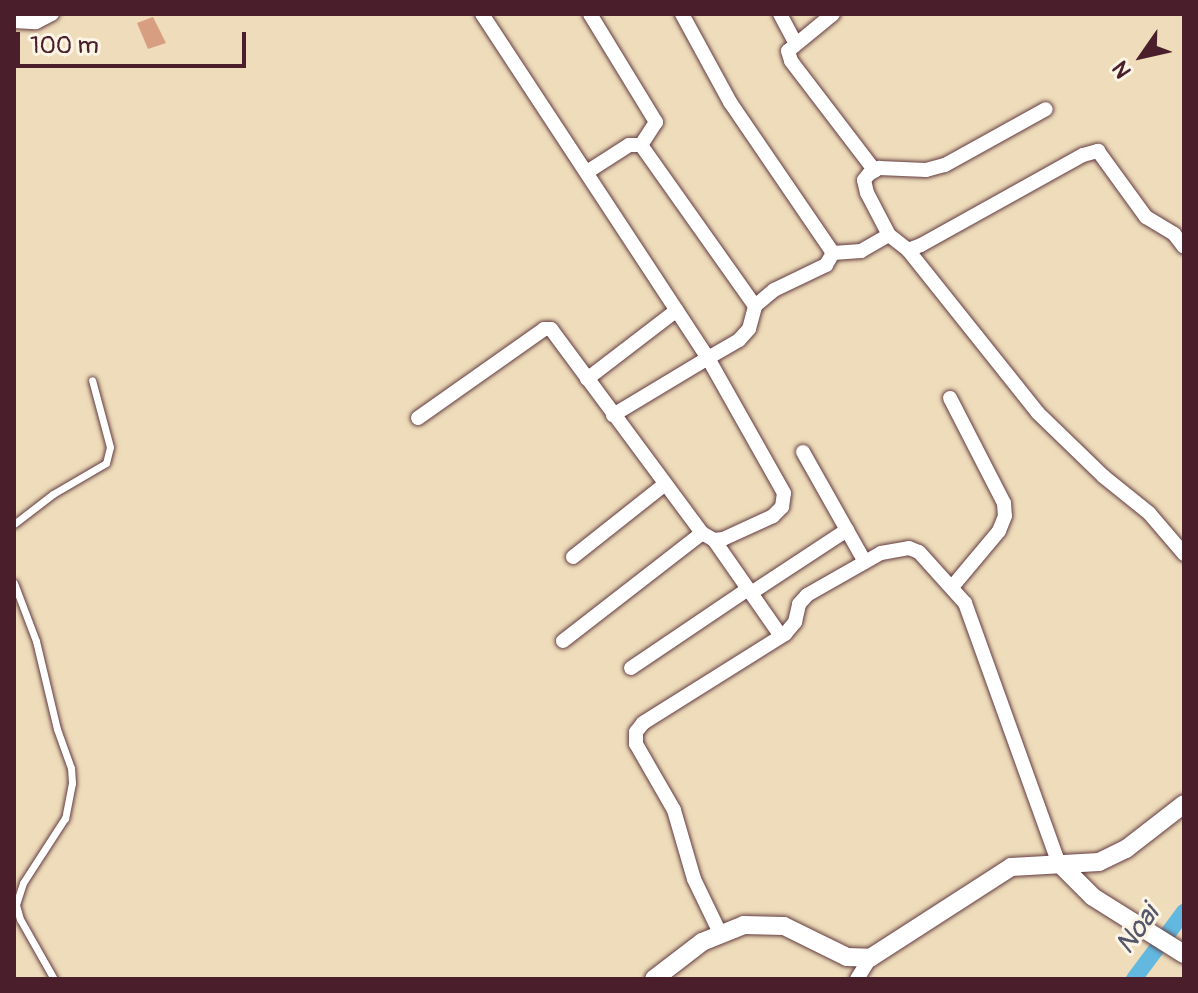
<!DOCTYPE html>
<html>
<head>
<meta charset="utf-8">
<style>
  body { margin:0 }
  #map { position:relative; width:1198px; height:993px; overflow:hidden; background:#eedcba; font-family:Pangolin,sans-serif }
  div>[style] { position:absolute }
  [style*='--x'] { left:calc(var(--x)*1px); top:calc(var(--y)*1px); width:calc(var(--w)*1px); rotate:calc(var(--a)*1deg) }
  .canal>* { height:16px; margin:-8px; padding:0 8px; transform-origin:8px; border-radius:8px; background:#63b8df }
  .building>* { inset:0; background:#d79e81 }
  .roads { filter:drop-shadow(0 0 2px #633b40) drop-shadow(0 0 2px #633b40) }
  .service>* { height:7px; margin:-3.5px; padding:0 3.5px; transform-origin:3.5px; border-radius:3.5px; background:#fff }
  .minor>* { height:14px; margin:-7px; padding:0 7px; transform-origin:7px; border-radius:7px; background:#fff }
  .tertiary>* { height:18px; margin:-9px; padding:0 9px; transform-origin:9px; border-radius:9px; background:#fff }
  span { translate:-50% -50%; white-space:nowrap; text-align:center; line-height:1.15; -webkit-text-stroke:6px #fcf5e5; paint-order:stroke }
  .water-label { font-size:28px; color:#53556a; font-style:italic }
  .frame { position:absolute; inset:0; border:16px solid #4a1f2b; pointer-events:none }
  .north { position:absolute; left:1102px; top:16px; width:80px; height:80px; -webkit-text-stroke:6px #fcf5e5; paint-order:stroke; rotate:236deg; font-size:22px; font-weight:700; line-height:32px; text-align:center; color:#4a1f2b }
  .north::after { content:''; display:block; margin:auto; width:28px; height:36px; background:#4a1f2b; clip-path:polygon(50% 0,100% 100%,50% 72%,0 100%) }
  .scale { position:absolute; left:16px; top:32px; width:230px; height:36px; box-sizing:border-box; border:4px solid #4a1f2b; border-top:0; padding-left:10px; font-size:24px; line-height:28px; white-space:nowrap; color:#4a1f2b; -webkit-text-stroke:6px #fcf5e5; paint-order:stroke }
</style>
</head>
<body>
<div id="map">
  <div class="canal">
    <i style="--x:1134;--y:979;--w:84;--a:-53.3"></i>
  </div>
  <div class="building">
    <i style="clip-path:polygon(153px 17px,166px 43px,148px 49px,137px 23px)"></i>
  </div>
  <div class="roads">
    <div class="service">
      <i style="--x:14;--y:524;--w:49;--a:-37.6"></i>
      <i style="--x:53;--y:494;--w:61;--a:-30.3"></i>
      <i style="--x:106;--y:463;--w:16;--a:-76"></i>
      <i style="--x:110;--y:447;--w:69;--a:-105"></i>
      <i style="--x:14;--y:583;--w:62;--a:69.2"></i>
      <i style="--x:36;--y:641;--w:90;--a:76.6"></i>
      <i style="--x:57;--y:729;--w:41;--a:70.3"></i>
      <i style="--x:71;--y:768;--w:15;--a:86"></i>
      <i style="--x:72;--y:783;--w:36;--a:101"></i>
      <i style="--x:65;--y:818;--w:77;--a:122.9"></i>
      <i style="--x:23;--y:883;--w:23;--a:108"></i>
      <i style="--x:16;--y:905;--w:15;--a:74"></i>
      <i style="--x:20;--y:919;--w:69;--a:60.5"></i>
    </div>
    <div class="minor">
      <i style="--x:482;--y:14;--w:412;--a:56.7"></i>
      <i style="--x:708;--y:358;--w:111;--a:149"></i>
      <i style="--x:590;--y:14;--w:127;--a:58.6"></i>
      <i style="--x:656;--y:122;--w:27;--a:123"></i>
      <i style="--x:780;--y:14;--w:32;--a:62"></i>
      <i style="--x:833;--y:14;--w:58;--a:140.6"></i>
      <i style="--x:788;--y:51;--w:10;--a:73"></i>
      <i style="--x:791;--y:61;--w:138;--a:52.6"></i>
      <i style="--x:14;--y:21;--w:22;--a:3"></i>
      <i style="--x:36;--y:22;--w:18;--a:-27"></i>
      <i style="--x:587;--y:172;--w:50;--a:-32.7"></i>
      <i style="--x:629;--y:145;--w:12;--a:0"></i>
      <i style="--x:641;--y:145;--w:197;--a:54.7"></i>
      <i style="--x:889;--y:235;--w:47;--a:-117.6"></i>
      <i style="--x:867;--y:193;--w:13;--a:-103"></i>
      <i style="--x:864;--y:180;--w:8;--a:-50"></i>
      <i style="--x:869;--y:174;--w:12;--a:-31"></i>
      <i style="--x:879;--y:168;--w:47;--a:2.4"></i>
      <i style="--x:926;--y:170;--w:20;--a:-15"></i>
      <i style="--x:945;--y:165;--w:115;--a:-29"></i>
      <i style="--x:908;--y:250;--w:208;--a:51.4"></i>
      <i style="--x:1038;--y:413;--w:91;--a:44.1"></i>
      <i style="--x:1103;--y:476;--w:59;--a:38.8"></i>
      <i style="--x:1149;--y:513;--w:54;--a:49.5"></i>
      <i style="--x:833;--y:253;--w:28;--a:-4"></i>
      <i style="--x:861;--y:251;--w:32;--a:-30"></i>
      <i style="--x:889;--y:235;--w:24;--a:38"></i>
      <i style="--x:908;--y:250;--w:14;--a:-21"></i>
      <i style="--x:921;--y:245;--w:185;--a:-29.1"></i>
      <i style="--x:1083;--y:155;--w:16;--a:-15"></i>
      <i style="--x:1098;--y:151;--w:82;--a:54"></i>
      <i style="--x:1146;--y:217;--w:33;--a:31"></i>
      <i style="--x:1174;--y:234;--w:16;--a:52"></i>
      <i style="--x:587;--y:379;--w:113;--a:-37.5"></i>
      <i style="--x:950;--y:398;--w:118;--a:62.8"></i>
      <i style="--x:1004;--y:503;--w:13;--a:86"></i>
      <i style="--x:1005;--y:516;--w:16;--a:112"></i>
      <i style="--x:999;--y:531;--w:73;--a:130"></i>
      <i style="--x:418;--y:418;--w:154;--a:-35.2"></i>
      <i style="--x:544;--y:329;--w:7;--a:0"></i>
      <i style="--x:551;--y:329;--w:254;--a:53.5"></i>
      <i style="--x:702;--y:533;--w:14;--a:30"></i>
      <i style="--x:714;--y:540;--w:9;--a:-6"></i>
      <i style="--x:723;--y:539;--w:55;--a:-24.7"></i>
      <i style="--x:773;--y:516;--w:13;--a:-45"></i>
      <i style="--x:782;--y:507;--w:14;--a:-82"></i>
      <i style="--x:784;--y:493;--w:155;--a:-119.4"></i>
      <i style="--x:708;--y:358;--w:36;--a:-30"></i>
      <i style="--x:739;--y:340;--w:15;--a:-48"></i>
      <i style="--x:749;--y:329;--w:24;--a:-75"></i>
      <i style="--x:755;--y:306;--w:25;--a:-40"></i>
      <i style="--x:774;--y:290;--w:58;--a:-25.7"></i>
      <i style="--x:826;--y:265;--w:14;--a:-60"></i>
      <i style="--x:833;--y:253;--w:183;--a:-124.3"></i>
      <i style="--x:730;--y:102;--w:100;--a:-118.6"></i>
      <i style="--x:803;--y:452;--w:126;--a:60.6"></i>
      <i style="--x:714;--y:540;--w:117;--a:55.1"></i>
      <i style="--x:573;--y:557;--w:116;--a:-38.4"></i>
      <i style="--x:751;--y:593;--w:115;--a:-33.3"></i>
      <i style="--x:563;--y:641;--w:176;--a:-37.8"></i>
      <i style="--x:631;--y:668;--w:141;--a:-34"></i>
      <i style="--x:720;--y:933;--w:60;--a:-115.7"></i>
      <i style="--x:694;--y:879;--w:72;--a:-106.2"></i>
      <i style="--x:674;--y:810;--w:76;--a:-119.9"></i>
      <i style="--x:636;--y:744;--w:12;--a:-90"></i>
      <i style="--x:636;--y:732;--w:11;--a:-52"></i>
      <i style="--x:643;--y:723;--w:168;--a:-32.1"></i>
      <i style="--x:785;--y:634;--w:16;--a:-50"></i>
      <i style="--x:795;--y:622;--w:18;--a:-77"></i>
      <i style="--x:799;--y:604;--w:12;--a:-48"></i>
      <i style="--x:807;--y:595;--w:85;--a:-29.6"></i>
      <i style="--x:881;--y:553;--w:28;--a:-10"></i>
      <i style="--x:909;--y:548;--w:11;--a:22"></i>
      <i style="--x:919;--y:552;--w:69;--a:48"></i>
      <i style="--x:965;--y:603;--w:275;--a:70.2"></i>
      <i style="--x:857;--y:979;--w:25;--a:-58"></i>
    </div>
    <div class="tertiary">
      <i style="--x:1058;--y:862;--w:49;--a:45"></i>
      <i style="--x:1093;--y:897;--w:107;--a:32.1"></i>
      <i style="--x:654;--y:979;--w:61;--a:-37.6"></i>
      <i style="--x:702;--y:942;--w:45;--a:-22"></i>
      <i style="--x:744;--y:925;--w:40;--a:1.4"></i>
      <i style="--x:784;--y:926;--w:70;--a:26.2"></i>
      <i style="--x:847;--y:957;--w:23;--a:2"></i>
      <i style="--x:870;--y:958;--w:168;--a:-32.8"></i>
      <i style="--x:1011;--y:867;--w:88;--a:-3.3"></i>
      <i style="--x:1099;--y:862;--w:30;--a:-26"></i>
      <i style="--x:1126;--y:849;--w:73;--a:-37.8"></i>
    </div>
  </div>
  <div class="water-label">
    <span style="left:1138px;top:930px;rotate:-54deg">Noai</span>
  </div>
  <div class="frame"></div>
  <div class="north">N</div>
  <div class="scale">100 m</div>
</div>
</body>
</html>
